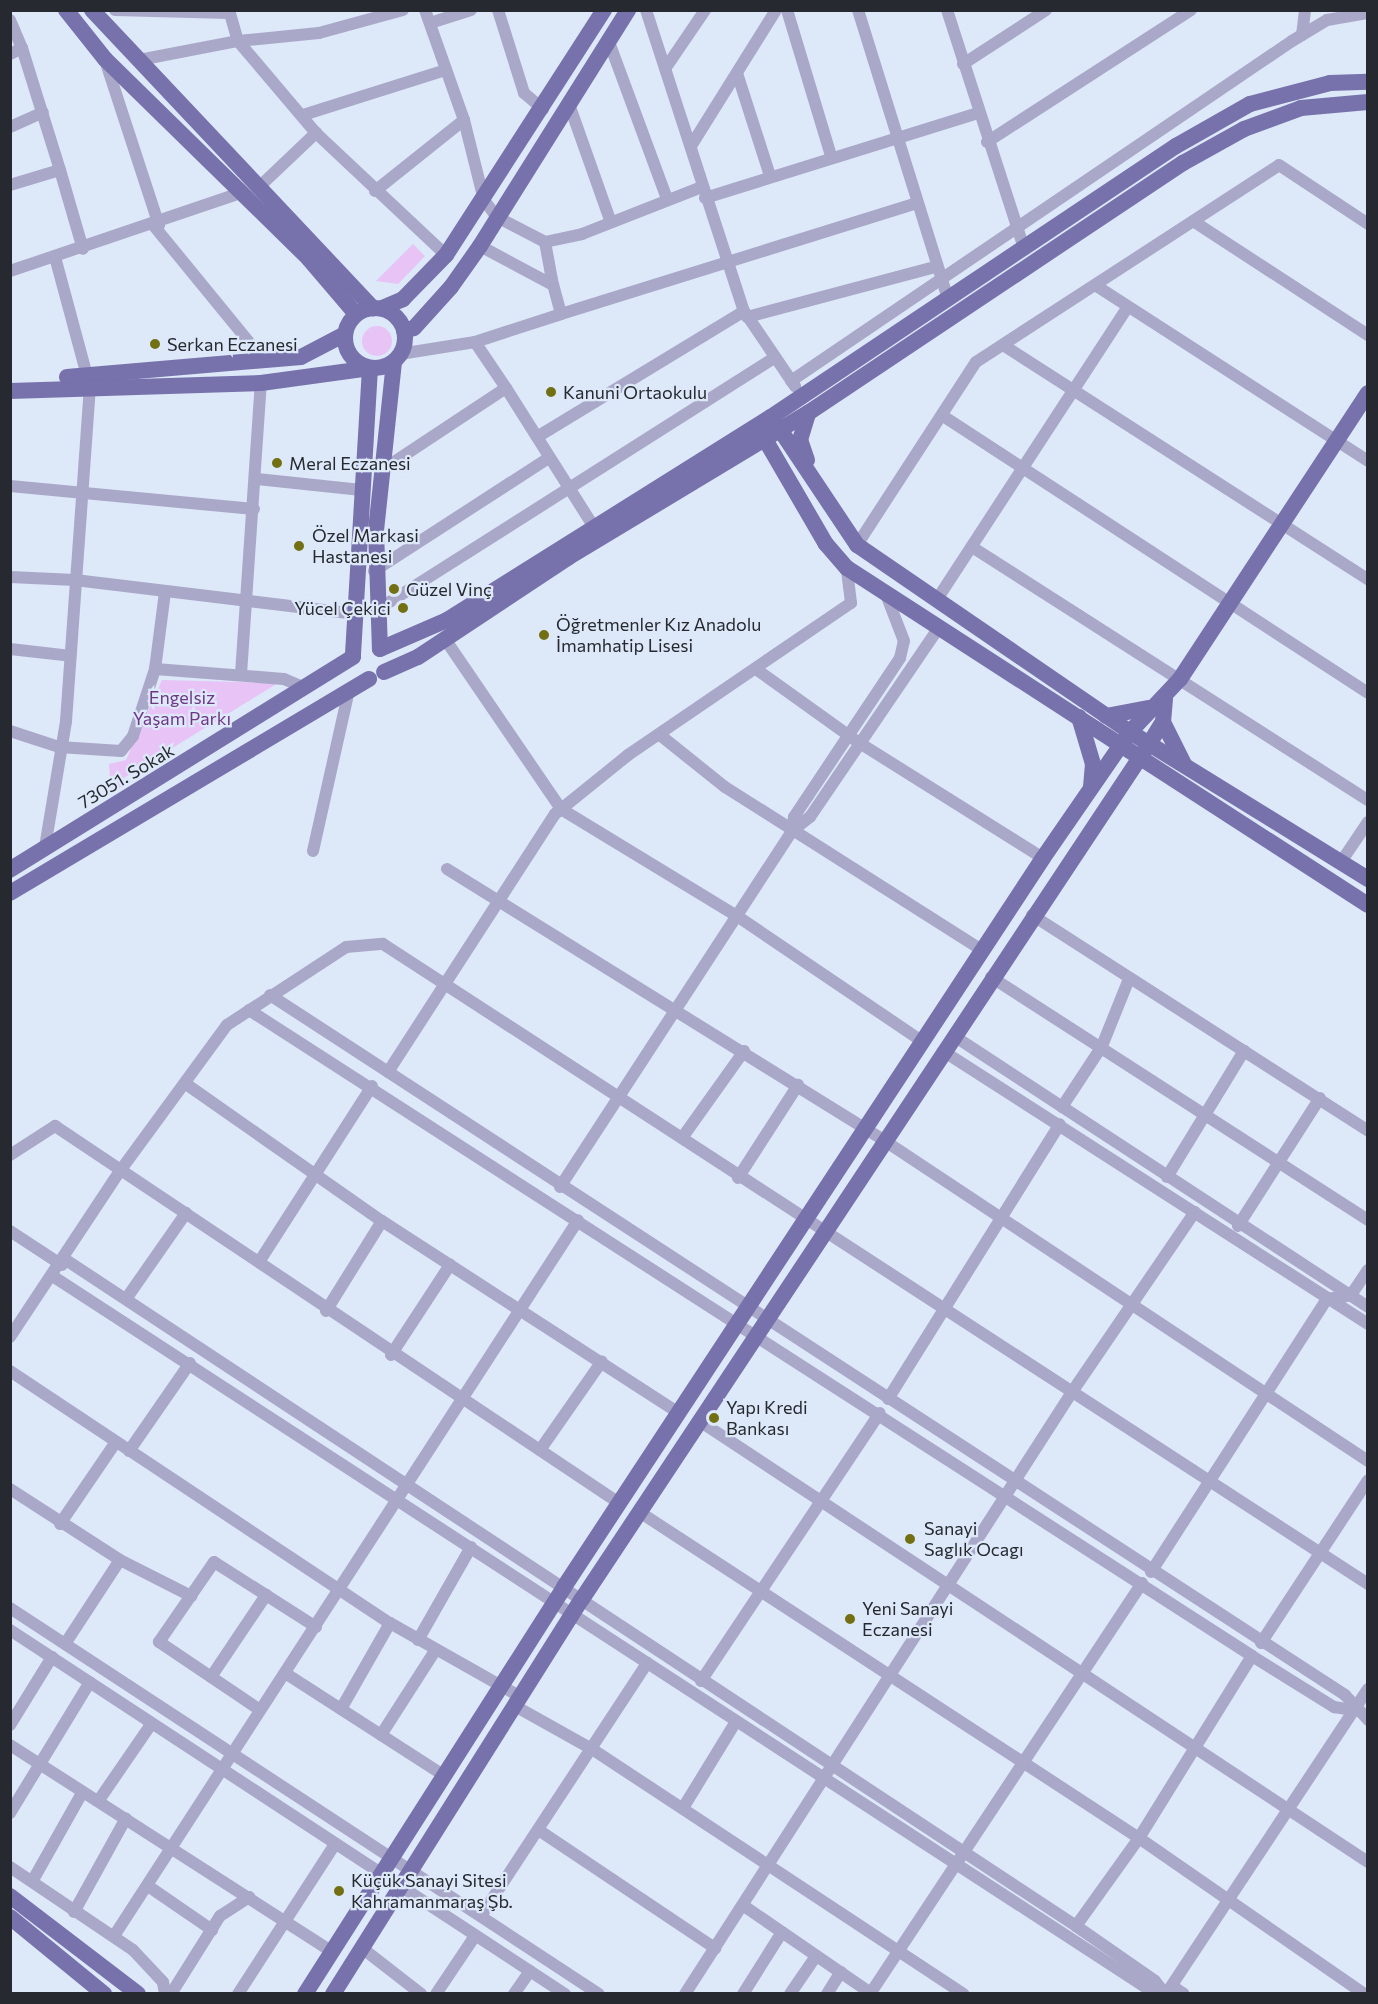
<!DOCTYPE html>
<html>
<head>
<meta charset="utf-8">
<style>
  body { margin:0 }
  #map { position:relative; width:1378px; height:2004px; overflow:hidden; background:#dde8f9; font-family:Commissioner,sans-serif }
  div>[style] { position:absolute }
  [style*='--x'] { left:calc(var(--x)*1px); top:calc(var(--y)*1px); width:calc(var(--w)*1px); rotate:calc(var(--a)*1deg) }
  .green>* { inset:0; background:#e8c3f5 }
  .round { border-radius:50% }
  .minor>* { height:12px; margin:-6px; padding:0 6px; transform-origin:6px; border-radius:6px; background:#aaa8c8 }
  .major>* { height:16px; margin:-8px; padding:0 8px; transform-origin:8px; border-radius:8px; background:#7772ab }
  .major>.ring { margin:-8px; padding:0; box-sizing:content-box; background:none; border:16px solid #7772ab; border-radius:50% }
  .dots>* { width:16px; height:16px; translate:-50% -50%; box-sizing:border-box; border:3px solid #dde8f9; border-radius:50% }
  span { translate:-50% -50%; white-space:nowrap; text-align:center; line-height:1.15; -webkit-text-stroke:4.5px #dde8f9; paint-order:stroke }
  .poi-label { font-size:18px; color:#262a30 }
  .left { translate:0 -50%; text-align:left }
  .right { translate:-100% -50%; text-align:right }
  .park-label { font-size:18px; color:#703783 }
  .street-label { font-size:18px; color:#262a30 }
  .frame { position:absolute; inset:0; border:12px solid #262a30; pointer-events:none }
</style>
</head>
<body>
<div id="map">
  <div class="green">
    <i style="clip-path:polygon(413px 244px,425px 256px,398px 284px,376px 281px)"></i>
    <i class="round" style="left:362px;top:326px;width:30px;height:30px"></i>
    <i style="clip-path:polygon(162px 680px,278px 683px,122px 779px,123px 785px,111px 793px,109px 764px,126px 760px)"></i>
  </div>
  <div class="minor">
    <i style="--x:115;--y:10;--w:115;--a:1.5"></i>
    <i style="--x:229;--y:10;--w:32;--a:74"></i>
    <i style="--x:238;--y:41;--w:121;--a:49.7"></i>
    <i style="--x:316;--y:133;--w:178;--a:43.2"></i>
    <i style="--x:425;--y:10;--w:117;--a:70.5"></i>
    <i style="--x:464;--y:120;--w:82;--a:76"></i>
    <i style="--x:484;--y:200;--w:21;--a:53"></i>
    <i style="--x:497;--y:217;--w:54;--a:27.5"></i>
    <i style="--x:545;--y:242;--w:38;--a:-12"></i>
    <i style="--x:582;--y:234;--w:129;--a:-21.4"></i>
    <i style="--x:498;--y:10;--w:87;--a:72.6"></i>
    <i style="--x:524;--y:93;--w:25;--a:40"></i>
    <i style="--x:646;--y:10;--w:317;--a:72"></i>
    <i style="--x:744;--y:311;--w:91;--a:55.8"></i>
    <i style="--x:787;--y:10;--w:152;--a:73.2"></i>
    <i style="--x:858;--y:10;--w:303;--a:72.7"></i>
    <i style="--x:947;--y:10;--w:250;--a:72.1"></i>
    <i style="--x:10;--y:20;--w:30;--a:67"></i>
    <i style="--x:22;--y:48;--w:13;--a:153"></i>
    <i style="--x:430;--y:23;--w:43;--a:-17.6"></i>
    <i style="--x:1302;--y:35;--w:25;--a:-83"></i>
    <i style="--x:609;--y:42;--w:167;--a:69.7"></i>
    <i style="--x:105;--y:60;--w:174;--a:71.9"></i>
    <i style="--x:139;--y:60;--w:101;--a:-10.9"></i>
    <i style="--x:238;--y:41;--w:81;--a:-5.6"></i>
    <i style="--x:319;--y:33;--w:87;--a:-15.3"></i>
    <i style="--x:963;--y:64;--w:99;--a:-33"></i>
    <i style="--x:667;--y:66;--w:68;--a:-55.8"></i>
    <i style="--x:737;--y:73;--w:108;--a:72.2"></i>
    <i style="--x:569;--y:104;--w:123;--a:70.5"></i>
    <i style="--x:303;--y:115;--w:150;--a:-17.5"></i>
    <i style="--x:10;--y:127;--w:36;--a:-24"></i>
    <i style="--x:987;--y:142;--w:243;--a:-32.9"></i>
    <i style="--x:691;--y:146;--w:160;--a:-58"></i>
    <i style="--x:60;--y:170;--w:82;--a:73.8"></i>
    <i style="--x:10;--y:185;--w:52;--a:-16.7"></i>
    <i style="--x:60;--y:170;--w:128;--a:-107.3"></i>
    <i style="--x:259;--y:187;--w:79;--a:-43.5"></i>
    <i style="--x:375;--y:191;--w:114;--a:-38.6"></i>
    <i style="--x:705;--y:198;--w:286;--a:-17.3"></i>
    <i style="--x:1193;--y:221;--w:209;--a:33.1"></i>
    <i style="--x:154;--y:226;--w:172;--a:50.7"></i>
    <i style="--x:545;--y:242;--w:44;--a:79.5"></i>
    <i style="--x:55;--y:257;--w:123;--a:74.9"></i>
    <i style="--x:10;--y:271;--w:244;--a:-18.7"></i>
    <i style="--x:1095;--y:285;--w:325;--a:32.8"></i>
    <i style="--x:561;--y:314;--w:373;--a:-17.3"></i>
    <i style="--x:747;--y:317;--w:195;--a:-14.9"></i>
    <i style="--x:1003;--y:345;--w:434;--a:32.7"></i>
    <i style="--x:400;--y:354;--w:76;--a:-9.1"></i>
    <i style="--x:475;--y:342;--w:90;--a:-18"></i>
    <i style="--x:561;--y:314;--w:30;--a:-105"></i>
    <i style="--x:553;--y:285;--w:83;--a:-151.9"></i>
    <i style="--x:791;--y:381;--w:605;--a:-34.16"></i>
    <i style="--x:1292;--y:41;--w:41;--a:-31"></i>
    <i style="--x:1327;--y:20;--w:42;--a:-9.7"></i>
    <i style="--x:506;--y:388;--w:165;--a:57.7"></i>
    <i style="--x:943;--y:416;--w:507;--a:33.09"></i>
    <i style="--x:537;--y:437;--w:242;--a:-31.3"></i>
    <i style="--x:385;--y:468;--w:145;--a:-33.5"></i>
    <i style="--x:506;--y:388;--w:55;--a:-124"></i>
    <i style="--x:257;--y:479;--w:105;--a:6"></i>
    <i style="--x:10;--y:486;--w:245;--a:5.4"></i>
    <i style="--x:857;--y:545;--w:218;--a:-57"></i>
    <i style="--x:976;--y:362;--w:361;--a:-33"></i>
    <i style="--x:1279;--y:165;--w:107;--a:33.5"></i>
    <i style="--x:972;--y:547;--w:470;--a:32.6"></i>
    <i style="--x:374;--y:571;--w:208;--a:-32.9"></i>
    <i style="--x:10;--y:577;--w:65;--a:2.6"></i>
    <i style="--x:75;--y:580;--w:281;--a:6.9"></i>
    <i style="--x:936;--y:601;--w:351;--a:-56.9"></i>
    <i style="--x:377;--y:610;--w:470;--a:-32.4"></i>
    <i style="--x:445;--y:639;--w:206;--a:55.7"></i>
    <i style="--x:561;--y:809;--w:206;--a:31.3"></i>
    <i style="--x:737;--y:916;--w:225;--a:34.1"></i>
    <i style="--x:10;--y:649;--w:61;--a:6.5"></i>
    <i style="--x:155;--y:669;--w:129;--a:4.4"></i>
    <i style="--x:284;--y:679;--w:23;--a:23"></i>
    <i style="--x:756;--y:669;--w:125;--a:35.6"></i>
    <i style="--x:858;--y:742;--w:218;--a:32.1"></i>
    <i style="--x:241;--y:674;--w:292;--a:-86.1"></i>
    <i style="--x:10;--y:731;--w:52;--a:18.1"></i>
    <i style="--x:59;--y:747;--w:62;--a:3.7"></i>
    <i style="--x:121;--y:751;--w:19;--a:-51"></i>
    <i style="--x:133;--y:736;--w:71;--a:-71.8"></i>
    <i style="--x:155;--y:669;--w:78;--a:-82.6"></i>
    <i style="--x:660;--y:735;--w:83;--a:38.7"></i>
    <i style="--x:725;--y:787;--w:306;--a:32.4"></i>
    <i style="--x:792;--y:831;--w:14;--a:-82"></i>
    <i style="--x:794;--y:817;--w:191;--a:-56.3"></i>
    <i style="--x:900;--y:658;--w:17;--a:-77"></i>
    <i style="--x:904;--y:641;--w:47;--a:-111.1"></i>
    <i style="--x:45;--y:847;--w:128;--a:-80.5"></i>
    <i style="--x:66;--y:721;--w:335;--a:-85.9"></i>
    <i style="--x:313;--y:851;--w:160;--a:-77.4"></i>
    <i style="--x:1341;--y:862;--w:48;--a:-56"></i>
    <i style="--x:447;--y:869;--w:516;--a:31.84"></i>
    <i style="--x:885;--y:1141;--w:579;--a:33.53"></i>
    <i style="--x:1032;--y:915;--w:399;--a:32.7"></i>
    <i style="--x:991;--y:977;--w:449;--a:32.8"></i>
    <i style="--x:270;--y:995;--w:1283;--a:33.07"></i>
    <i style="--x:1345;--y:1695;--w:34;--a:47"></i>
    <i style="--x:249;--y:1010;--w:1193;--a:32.78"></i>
    <i style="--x:1252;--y:1656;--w:97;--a:31.9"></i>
    <i style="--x:1334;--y:1707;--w:20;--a:9"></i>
    <i style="--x:954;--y:1036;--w:495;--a:33.2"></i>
    <i style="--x:943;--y:1051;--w:505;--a:32.71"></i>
    <i style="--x:388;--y:1072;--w:307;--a:-57.1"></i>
    <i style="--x:555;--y:814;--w:94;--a:-38.9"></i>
    <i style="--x:628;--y:755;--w:270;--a:-34.3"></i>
    <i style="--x:851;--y:603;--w:35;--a:-97"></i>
    <i style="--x:186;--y:1084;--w:239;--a:35"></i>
    <i style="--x:382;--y:1221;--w:354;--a:32.9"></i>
    <i style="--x:1062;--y:1107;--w:73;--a:-56.7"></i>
    <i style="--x:1102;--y:1046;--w:72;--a:-68.1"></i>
    <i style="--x:682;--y:1138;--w:107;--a:-54.5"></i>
    <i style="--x:10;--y:1155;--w:54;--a:-32.8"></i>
    <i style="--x:55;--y:1126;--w:678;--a:33.76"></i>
    <i style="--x:1167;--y:1177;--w:148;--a:-58.6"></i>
    <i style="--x:738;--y:1178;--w:111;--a:-57.2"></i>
    <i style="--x:560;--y:1187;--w:425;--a:-56.9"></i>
    <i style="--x:792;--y:831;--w:23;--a:-38"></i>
    <i style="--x:810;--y:817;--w:227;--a:-55.8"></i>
    <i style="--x:1238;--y:1226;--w:152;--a:-57.4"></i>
    <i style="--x:10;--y:1231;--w:62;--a:33.2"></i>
    <i style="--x:66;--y:1260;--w:1210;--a:33.4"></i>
    <i style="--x:1076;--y:1926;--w:96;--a:34.8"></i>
    <i style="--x:1155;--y:1981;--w:16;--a:52"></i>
    <i style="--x:259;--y:1262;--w:209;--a:-57.3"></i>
    <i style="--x:54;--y:1277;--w:1315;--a:33.05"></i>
    <i style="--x:126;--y:1299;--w:105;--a:-55.1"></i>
    <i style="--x:326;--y:1311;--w:106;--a:-58.1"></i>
    <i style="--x:10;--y:1337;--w:199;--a:-56.5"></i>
    <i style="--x:120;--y:1171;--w:181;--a:-53.8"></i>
    <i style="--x:227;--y:1025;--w:142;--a:-33.2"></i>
    <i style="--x:346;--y:947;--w:37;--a:-5"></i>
    <i style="--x:383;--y:944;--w:1175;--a:33.01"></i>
    <i style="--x:391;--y:1355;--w:108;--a:-56.8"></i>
    <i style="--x:10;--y:1371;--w:456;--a:33.6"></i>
    <i style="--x:390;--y:1623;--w:150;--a:29.5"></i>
    <i style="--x:888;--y:1399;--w:324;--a:-58"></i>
    <i style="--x:701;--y:1422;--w:799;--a:33.41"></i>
    <i style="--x:540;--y:1450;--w:108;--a:-55.1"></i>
    <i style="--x:129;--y:1451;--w:107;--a:-55.3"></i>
    <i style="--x:10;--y:1489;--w:131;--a:32.8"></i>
    <i style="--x:120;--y:1560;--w:80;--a:26.9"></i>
    <i style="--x:641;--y:1513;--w:595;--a:33.13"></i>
    <i style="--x:1139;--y:1838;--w:274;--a:34.7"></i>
    <i style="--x:60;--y:1524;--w:99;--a:-55.7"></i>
    <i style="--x:1151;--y:1572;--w:325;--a:-57.2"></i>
    <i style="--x:1327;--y:1299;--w:24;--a:-9"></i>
    <i style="--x:1351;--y:1295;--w:30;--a:-56"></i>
    <i style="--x:10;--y:1608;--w:704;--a:33.24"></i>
    <i style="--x:10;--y:1630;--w:664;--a:33.26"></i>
    <i style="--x:418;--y:1640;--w:107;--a:-60.3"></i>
    <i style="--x:1261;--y:1643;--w:195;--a:-56.7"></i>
    <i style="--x:65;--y:1644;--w:100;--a:-56.8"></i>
    <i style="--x:285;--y:1673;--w:190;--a:32.8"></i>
    <i style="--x:211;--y:1677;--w:99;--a:-56.1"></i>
    <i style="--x:701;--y:1681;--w:322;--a:-56.3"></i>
    <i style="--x:515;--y:1706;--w:88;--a:29.2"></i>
    <i style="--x:592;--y:1749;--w:445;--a:33.4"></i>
    <i style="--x:341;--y:1709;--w:99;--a:-60.3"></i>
    <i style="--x:260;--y:1710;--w:122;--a:-146"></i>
    <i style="--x:159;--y:1642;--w:97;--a:-55.5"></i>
    <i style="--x:214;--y:1562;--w:121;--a:32.5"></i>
    <i style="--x:10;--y:1725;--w:80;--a:-58.3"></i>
    <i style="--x:381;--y:1735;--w:100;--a:-57.3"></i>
    <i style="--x:10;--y:1745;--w:383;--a:32.7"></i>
    <i style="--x:99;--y:1800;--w:93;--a:-55.5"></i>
    <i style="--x:683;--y:1808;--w:100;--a:-58.5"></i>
    <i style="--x:10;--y:1813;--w:153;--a:-58.6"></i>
    <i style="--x:540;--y:1831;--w:211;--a:33.8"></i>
    <i style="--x:10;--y:1867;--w:148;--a:34"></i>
    <i style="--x:133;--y:1950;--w:44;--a:46.8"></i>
    <i style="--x:163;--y:1982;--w:12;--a:81"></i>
    <i style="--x:33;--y:1880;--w:100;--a:-60.6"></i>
    <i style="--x:148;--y:1886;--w:78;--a:34.5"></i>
    <i style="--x:744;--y:1906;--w:155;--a:34.5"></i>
    <i style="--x:74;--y:1912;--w:107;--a:-61"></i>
    <i style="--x:481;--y:1916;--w:303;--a:-56.7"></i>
    <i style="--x:1076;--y:1926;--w:108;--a:-54.4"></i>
    <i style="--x:1139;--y:1838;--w:214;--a:-58.2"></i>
    <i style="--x:114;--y:1936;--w:853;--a:-57.05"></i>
    <i style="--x:362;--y:1948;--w:75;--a:37.9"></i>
    <i style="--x:1172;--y:1986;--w:14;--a:34"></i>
    <i style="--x:171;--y:1994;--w:92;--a:-57.9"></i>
    <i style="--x:220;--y:1916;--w:35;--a:-33"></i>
    <i style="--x:238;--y:1994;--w:179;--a:-57.1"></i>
    <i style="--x:436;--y:1994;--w:70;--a:-56.1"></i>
    <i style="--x:514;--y:1994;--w:28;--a:-55"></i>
    <i style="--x:685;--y:1994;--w:716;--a:-57.26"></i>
    <i style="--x:1072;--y:1392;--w:218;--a:-55.7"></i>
    <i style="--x:743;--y:1994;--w:73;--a:-57.8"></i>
    <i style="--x:790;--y:1994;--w:46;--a:-55.6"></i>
    <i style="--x:827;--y:1994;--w:26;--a:-58"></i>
    <i style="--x:870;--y:1994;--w:493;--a:-56.5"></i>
    <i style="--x:1166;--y:1994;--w:366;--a:-56.5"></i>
  </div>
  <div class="major">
    <i style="--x:66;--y:10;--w:63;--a:51.5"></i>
    <i style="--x:105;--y:59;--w:286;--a:44.4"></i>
    <i style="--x:309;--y:259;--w:72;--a:49.5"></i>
    <i style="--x:92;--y:10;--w:410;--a:46.7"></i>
    <i class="ring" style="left:345px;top:308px;width:44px;height:44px"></i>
    <i style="--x:382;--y:308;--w:23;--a:-23"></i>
    <i style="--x:403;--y:299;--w:62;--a:-45.7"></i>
    <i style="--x:446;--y:255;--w:292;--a:-57.2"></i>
    <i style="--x:404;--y:331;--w:10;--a:-17"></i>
    <i style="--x:414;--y:328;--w:55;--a:-47.9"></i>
    <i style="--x:451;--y:287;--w:50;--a:-54.7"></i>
    <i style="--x:480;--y:246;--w:279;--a:-57.9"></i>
    <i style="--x:394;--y:362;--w:169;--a:96.1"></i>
    <i style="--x:376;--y:530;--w:119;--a:88.1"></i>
    <i style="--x:380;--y:649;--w:73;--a:-23.4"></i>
    <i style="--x:447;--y:620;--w:382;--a:-32.1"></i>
    <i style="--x:771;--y:417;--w:487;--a:-33.8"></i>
    <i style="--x:1176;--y:146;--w:85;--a:-29.6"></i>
    <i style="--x:1250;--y:104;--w:83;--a:-14.7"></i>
    <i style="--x:1330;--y:83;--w:38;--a:-2"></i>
    <i style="--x:67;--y:377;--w:235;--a:-4.9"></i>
    <i style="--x:301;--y:357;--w:50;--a:-27.6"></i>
    <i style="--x:10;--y:391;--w:251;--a:-1.8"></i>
    <i style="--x:261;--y:383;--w:110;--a:-7.8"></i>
    <i style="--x:370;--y:368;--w:289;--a:93.4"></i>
    <i style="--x:353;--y:657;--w:404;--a:148.2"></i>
    <i style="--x:775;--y:422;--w:148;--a:56.3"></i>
    <i style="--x:857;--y:545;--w:331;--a:34.4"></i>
    <i style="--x:1130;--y:732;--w:280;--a:31.7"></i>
    <i style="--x:759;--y:429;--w:133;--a:59.8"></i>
    <i style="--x:826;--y:544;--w:32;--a:49"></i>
    <i style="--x:847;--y:568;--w:620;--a:32.9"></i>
    <i style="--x:807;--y:460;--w:21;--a:-109"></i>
    <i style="--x:800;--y:440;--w:28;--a:-73"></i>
    <i style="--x:384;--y:672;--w:37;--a:-24"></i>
    <i style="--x:418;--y:657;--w:181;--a:-33.5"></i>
    <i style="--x:569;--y:557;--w:279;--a:-31.1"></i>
    <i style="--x:808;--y:413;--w:451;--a:-33.7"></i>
    <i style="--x:1183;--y:163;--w:70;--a:-29.1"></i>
    <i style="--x:1244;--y:129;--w:61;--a:-20.2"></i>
    <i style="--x:1301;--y:108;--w:67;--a:-5.1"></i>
    <i style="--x:1106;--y:716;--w:44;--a:-10.5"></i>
    <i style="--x:1079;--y:717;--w:49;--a:73.4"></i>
    <i style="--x:1093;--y:764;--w:23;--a:95"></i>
    <i style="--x:1163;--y:722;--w:47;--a:63.4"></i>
    <i style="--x:10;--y:893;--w:418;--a:-30.8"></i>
    <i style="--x:10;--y:1896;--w:161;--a:37.4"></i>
    <i style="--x:10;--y:1917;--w:122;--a:39.3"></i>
    <i style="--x:305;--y:1994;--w:482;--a:-57.5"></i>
    <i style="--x:564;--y:1587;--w:872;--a:-56.69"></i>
    <i style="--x:1043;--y:858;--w:153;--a:-55.4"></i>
    <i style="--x:1130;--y:732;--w:73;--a:-46.7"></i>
    <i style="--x:1180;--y:679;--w:342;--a:-56.7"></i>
    <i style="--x:333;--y:1994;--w:467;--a:-57.8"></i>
    <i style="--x:582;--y:1599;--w:1026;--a:-56.45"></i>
    <i style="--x:1149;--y:744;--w:26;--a:-58"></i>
    <i style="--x:1163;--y:722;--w:23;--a:-85"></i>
  </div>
  <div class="dots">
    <i style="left:155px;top:344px;background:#727013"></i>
    <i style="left:551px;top:392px;background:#727013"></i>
    <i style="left:277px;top:463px;background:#727013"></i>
    <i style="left:299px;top:546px;background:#727013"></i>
    <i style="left:394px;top:589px;background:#727013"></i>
    <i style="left:403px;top:608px;background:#727013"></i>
    <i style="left:544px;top:635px;background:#727013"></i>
    <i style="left:714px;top:1418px;background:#727013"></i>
    <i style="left:910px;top:1539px;background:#727013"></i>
    <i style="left:850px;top:1619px;background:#727013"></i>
    <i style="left:339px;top:1891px;background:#727013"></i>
  </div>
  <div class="poi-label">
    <span class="left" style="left:167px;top:344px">Serkan Eczanesi</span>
    <span class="left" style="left:563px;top:392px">Kanuni Ortaokulu</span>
    <span class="left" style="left:289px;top:463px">Meral Eczanesi</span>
    <span class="left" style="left:312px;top:546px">Özel Markasi<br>Hastanesi</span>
    <span class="left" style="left:406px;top:589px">Güzel Vinç</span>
    <span class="right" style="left:391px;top:608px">Yücel Çekici</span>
    <span class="left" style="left:556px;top:635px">Öğretmenler Kız Anadolu<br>İmamhatip Lisesi</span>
    <span class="left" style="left:726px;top:1418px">Yapı Kredi<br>Bankası</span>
    <span class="left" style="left:924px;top:1539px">Sanayi<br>Saglık Ocagı</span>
    <span class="left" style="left:862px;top:1619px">Yeni Sanayi<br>Eczanesi</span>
    <span class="left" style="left:351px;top:1891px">Küçük Sanayi Sitesi<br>Kahramanmaraş Şb.</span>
  </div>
  <div class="park-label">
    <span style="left:182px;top:708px">Engelsiz<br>Yaşam Parkı</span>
  </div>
  <div class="street-label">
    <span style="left:126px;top:776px;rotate:-31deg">73051. Sokak</span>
  </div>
  <div class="frame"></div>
</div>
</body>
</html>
